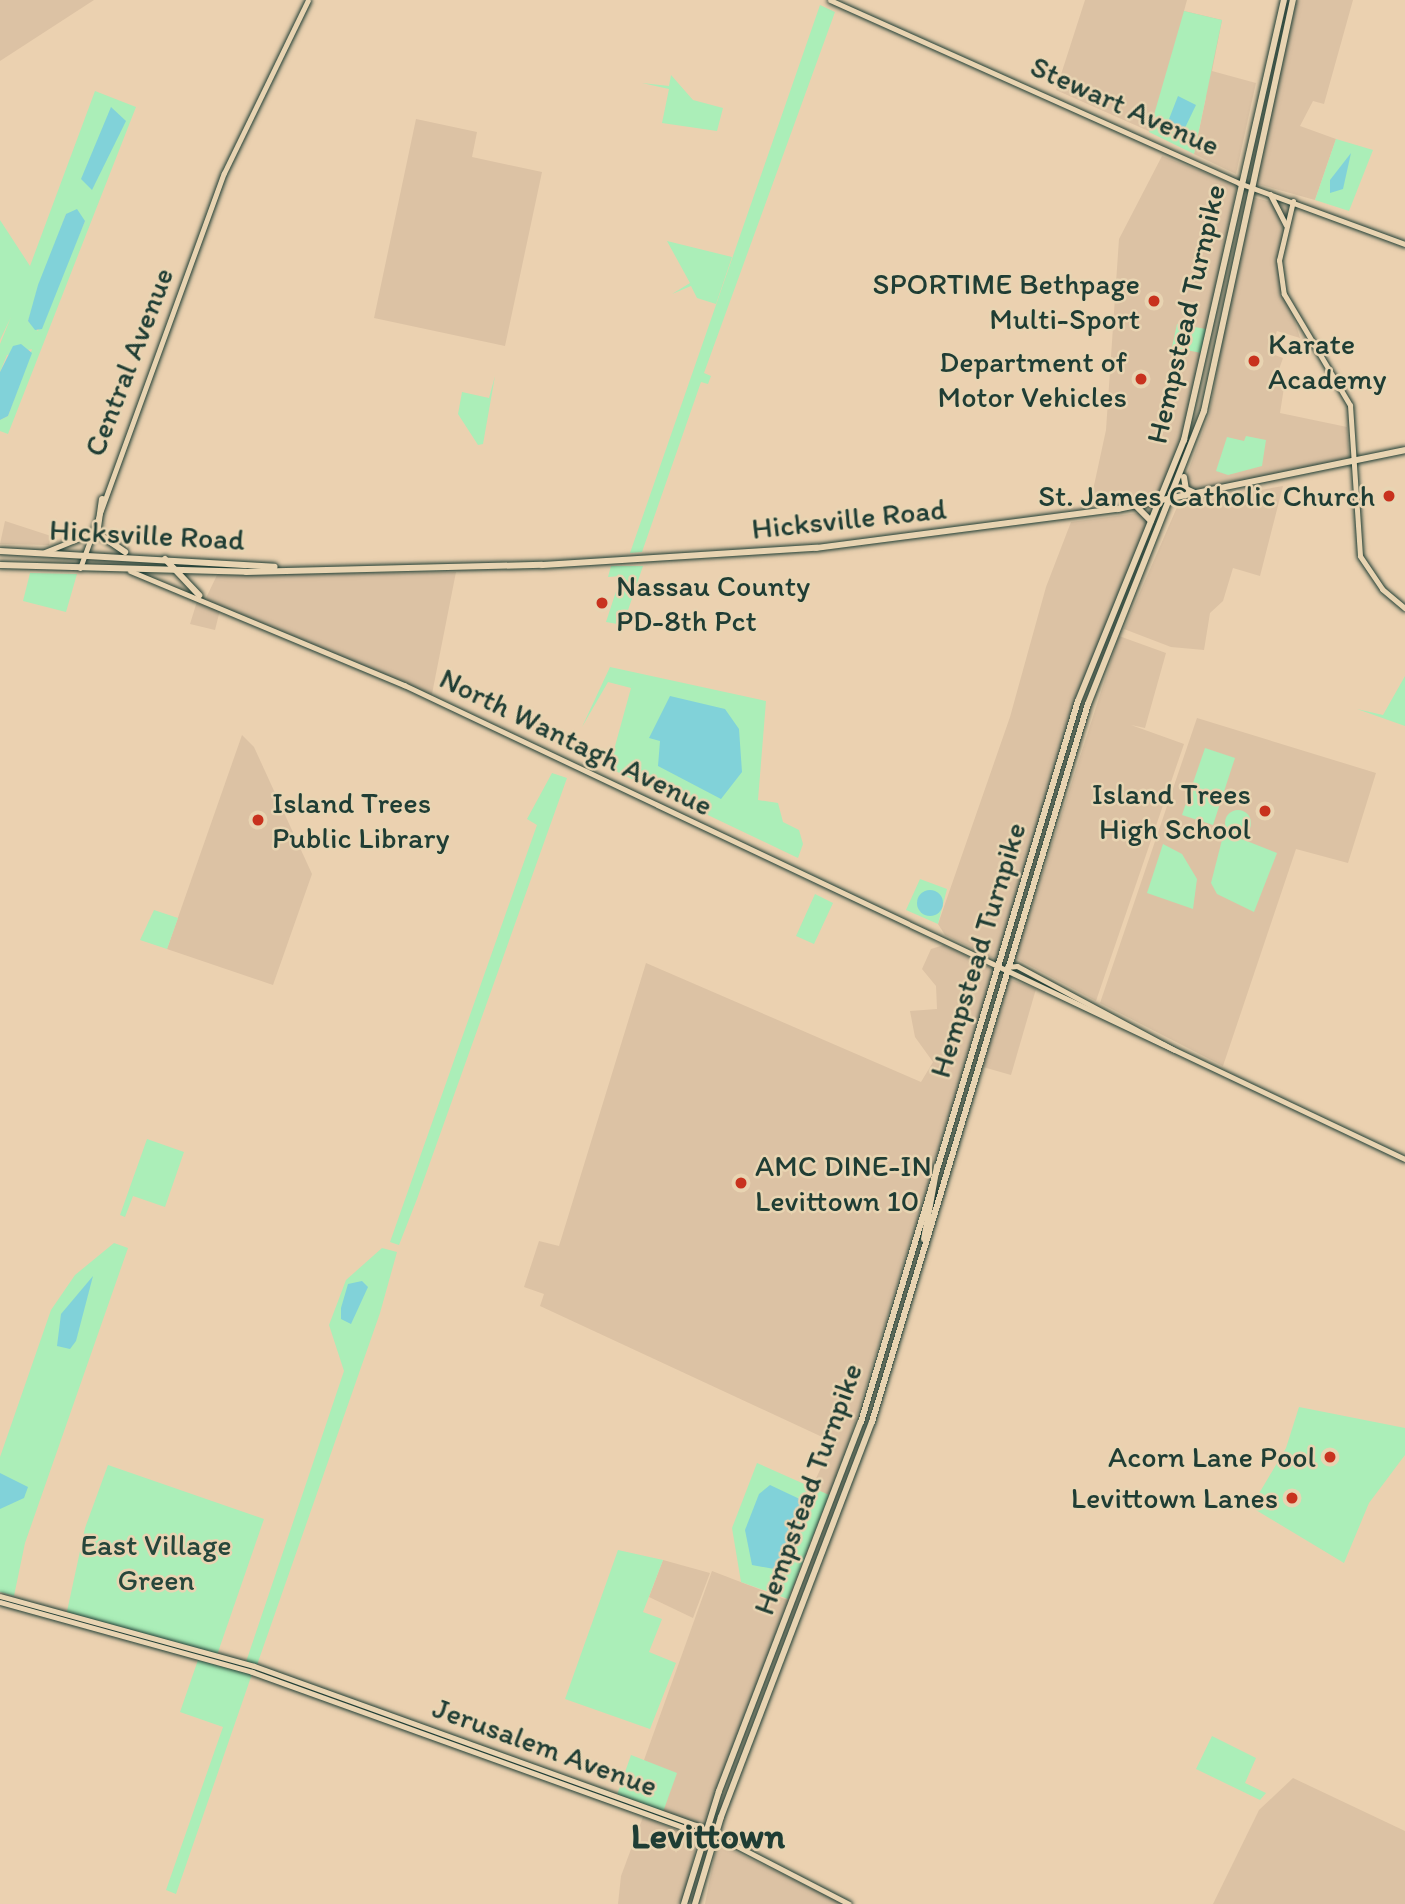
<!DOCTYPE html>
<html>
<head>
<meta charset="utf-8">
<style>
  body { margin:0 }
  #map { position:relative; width:1405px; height:1904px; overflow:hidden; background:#ebd1b0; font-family:Itim,sans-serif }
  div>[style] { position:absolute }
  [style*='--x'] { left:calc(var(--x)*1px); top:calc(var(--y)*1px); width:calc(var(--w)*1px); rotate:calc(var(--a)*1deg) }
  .built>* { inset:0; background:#dcc2a4 }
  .green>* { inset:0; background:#abeeb8 }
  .round { border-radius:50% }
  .water>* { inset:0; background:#81d2d9 }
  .roads { filter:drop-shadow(0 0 2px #1f3d34) drop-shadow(0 0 2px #1f3d34) }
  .secondary>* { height:5px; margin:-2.5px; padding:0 2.5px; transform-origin:2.5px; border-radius:2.5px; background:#e8d4b2 }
  .primary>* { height:6px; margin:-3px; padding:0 3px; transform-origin:3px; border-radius:3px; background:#e8d4b2 }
  .dots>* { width:19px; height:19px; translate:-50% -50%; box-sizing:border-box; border:4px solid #e8d4b2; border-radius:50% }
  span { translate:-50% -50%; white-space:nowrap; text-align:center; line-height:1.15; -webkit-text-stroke:5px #e8d4b2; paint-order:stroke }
  .street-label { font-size:30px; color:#1f3d34 }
  .poi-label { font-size:30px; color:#1f3d34 }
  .right { translate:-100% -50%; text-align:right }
  .left { translate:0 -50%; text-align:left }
  .park-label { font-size:30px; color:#26463b }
  .district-label { font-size:37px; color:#1f3d34; font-weight:700 }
</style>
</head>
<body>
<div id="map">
  <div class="built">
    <i style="clip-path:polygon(0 0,94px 0,0 61px)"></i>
    <i style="clip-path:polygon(1085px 0,1187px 0,1184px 11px,1222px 20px,1212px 71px,1256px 83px,1236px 174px,1194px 154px,1206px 97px,1153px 133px,1056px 90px)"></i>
    <i style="clip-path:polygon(1297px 0,1353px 0,1324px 104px,1313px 101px,1300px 126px,1336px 139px,1315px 200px,1254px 183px)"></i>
    <i style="clip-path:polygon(416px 119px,477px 132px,472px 157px,542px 172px,505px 346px,374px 318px)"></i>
    <i style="clip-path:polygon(1162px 156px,1237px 185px,1197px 391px,1162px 496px,1090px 504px,1106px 430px,1119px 239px)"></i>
    <i style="clip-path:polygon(1249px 196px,1290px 207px,1277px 264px,1300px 338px,1277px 331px,1269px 353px,1283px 358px,1277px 375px,1285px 381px,1280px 413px,1347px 427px,1349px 461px,1180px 493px,1209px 415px)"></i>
    <i style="clip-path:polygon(1283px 486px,1260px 576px,1233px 568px,1223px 601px,1210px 613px,1204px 650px,1171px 647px,1124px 629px,1178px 505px)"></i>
    <i style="clip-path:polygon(1153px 511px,1074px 703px,997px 960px,945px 935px,938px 924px,1010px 717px,1046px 587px,1071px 522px)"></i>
    <i style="clip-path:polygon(5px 521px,51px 536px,49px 545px,0 544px)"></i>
    <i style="clip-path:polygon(456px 572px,431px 699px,220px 610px,215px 630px,190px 624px,199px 595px,206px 598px,217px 575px)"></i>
    <i style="clip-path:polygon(1119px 636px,1166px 653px,1145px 728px,1131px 725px,1184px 744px,1096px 1001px,1015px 958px)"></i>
    <i style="clip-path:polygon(1197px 718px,1376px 773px,1348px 863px,1296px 849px,1223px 1066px,1100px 1003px)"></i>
    <i style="clip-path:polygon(242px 735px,254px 747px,312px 874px,273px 985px,167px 949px)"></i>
    <i style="clip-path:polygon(944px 945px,994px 969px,832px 1497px,812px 1487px,833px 1442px,540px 1306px,544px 1294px,524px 1287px,539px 1241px,559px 1246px,646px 963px,921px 1082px,933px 1062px,915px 1037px,910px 1011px,937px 1009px,936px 986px,922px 969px,931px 949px)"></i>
    <i style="clip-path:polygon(1009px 979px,1036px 989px,1011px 1075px,983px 1067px)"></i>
    <i style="clip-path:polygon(663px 1560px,710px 1573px,693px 1618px,649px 1597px)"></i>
    <i style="clip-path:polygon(712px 1571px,790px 1601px,705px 1827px,663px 1812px,644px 1760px)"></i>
    <i style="clip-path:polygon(1293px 1778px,1405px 1831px,1405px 1904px,1213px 1904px,1259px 1810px)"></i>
    <i style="clip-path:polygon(643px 1817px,698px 1838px,683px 1904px,618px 1904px,621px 1876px)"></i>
    <i style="clip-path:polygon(717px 1843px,844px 1904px,705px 1904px)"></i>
  </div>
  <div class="green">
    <i style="clip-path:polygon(820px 5px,835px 12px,704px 373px,711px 376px,708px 384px,701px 382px,642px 552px,630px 553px)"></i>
    <i style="clip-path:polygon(1184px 11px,1222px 20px,1194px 154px,1149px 132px)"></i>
    <i style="clip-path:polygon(671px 75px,693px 100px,723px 108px,717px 131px,662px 123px,669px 89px,642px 83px,669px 86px)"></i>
    <i style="clip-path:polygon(evenodd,95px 91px,136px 107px,8px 434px,0 431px,0 420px,8px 416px,32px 349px,7px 355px,0 372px,0 344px,11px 317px,0 340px,0 220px,30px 266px,95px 91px,66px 214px,85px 221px,38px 331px,28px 321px,66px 214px)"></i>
    <i style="clip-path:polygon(1336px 139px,1373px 150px,1349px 211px,1315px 200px)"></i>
    <i style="clip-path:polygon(667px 241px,732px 257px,716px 304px,697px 298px,691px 286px,672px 294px,690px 283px)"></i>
    <i style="clip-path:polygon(1177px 324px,1206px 329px,1201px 353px,1172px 347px)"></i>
    <i style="clip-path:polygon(495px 376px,483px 444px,478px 445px,458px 414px,462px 392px,489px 398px)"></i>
    <i style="clip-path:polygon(1246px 436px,1266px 440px,1262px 466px,1228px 475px,1216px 471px,1227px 437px,1244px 441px)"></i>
    <i style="clip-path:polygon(611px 566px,643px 566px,623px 625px,606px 622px,621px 576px,608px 577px)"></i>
    <i style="clip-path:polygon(30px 573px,77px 574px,66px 612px,23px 601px)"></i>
    <i style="clip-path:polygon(610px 667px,766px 701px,758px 800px,778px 803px,783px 822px,799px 830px,803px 844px,798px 858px,609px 768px,631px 688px,608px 682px,582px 727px)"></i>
    <i style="clip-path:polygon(1405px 676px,1405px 726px,1357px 709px,1383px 715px)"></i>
    <i style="clip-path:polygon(1205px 748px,1235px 758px,1213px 825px,1182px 815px)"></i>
    <i style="clip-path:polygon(552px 773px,567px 778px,417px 1199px,399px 1245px,390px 1242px,537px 825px,527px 819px)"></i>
    <i class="round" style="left:1225px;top:810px;width:26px;height:26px"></i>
    <i style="clip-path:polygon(1224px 832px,1277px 853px,1254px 912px,1217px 894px,1211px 883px)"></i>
    <i style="clip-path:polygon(1163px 844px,1182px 854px,1197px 879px,1193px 909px,1147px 893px)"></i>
    <i style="clip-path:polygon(920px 879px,947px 889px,938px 924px,906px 910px)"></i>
    <i style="clip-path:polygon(815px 894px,833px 903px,814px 944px,796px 936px)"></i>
    <i style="clip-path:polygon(154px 910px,178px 918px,167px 949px,140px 940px)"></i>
    <i style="clip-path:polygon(147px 1139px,184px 1152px,165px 1207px,133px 1196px,125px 1217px,120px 1215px)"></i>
    <i style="clip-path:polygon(114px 1243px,128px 1248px,25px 1543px,14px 1596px,0 1592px,0 1457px,51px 1310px,75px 1275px)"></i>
    <i style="clip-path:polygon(382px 1248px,397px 1252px,380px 1313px,257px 1665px,246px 1662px,344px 1371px,329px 1325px,346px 1280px)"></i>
    <i style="clip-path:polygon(1299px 1407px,1405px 1428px,1405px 1455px,1369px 1503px,1344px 1563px,1251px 1507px,1286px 1448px)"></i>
    <i style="clip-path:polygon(757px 1463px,829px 1495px,788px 1599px,741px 1582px,732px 1528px)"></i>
    <i style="clip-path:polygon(108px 1465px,264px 1519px,216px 1658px,66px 1616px,85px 1528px)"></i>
    <i style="clip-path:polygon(618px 1550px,663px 1560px,643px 1612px,662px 1619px,649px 1652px,676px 1663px,650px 1729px,565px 1699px)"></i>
    <i style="clip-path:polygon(198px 1660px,252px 1674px,176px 1894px,166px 1890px,223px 1727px,180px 1712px)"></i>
    <i style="clip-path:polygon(1212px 1736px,1256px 1758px,1245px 1783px,1266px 1793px,1260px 1800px,1196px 1769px)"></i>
    <i style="clip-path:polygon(631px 1755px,677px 1773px,663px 1812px,617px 1795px)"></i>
  </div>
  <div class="water">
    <i style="clip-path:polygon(1178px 96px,1196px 105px,1183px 132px,1169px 119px)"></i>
    <i style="clip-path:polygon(111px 107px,126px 121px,92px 190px,81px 179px)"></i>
    <i style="clip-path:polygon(1351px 153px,1343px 189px,1330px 193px,1330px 180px)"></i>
    <i style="clip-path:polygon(77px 209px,85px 221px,42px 329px,35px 330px,28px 321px,38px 285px,66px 214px)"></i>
    <i style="clip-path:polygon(21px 344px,32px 353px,8px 416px,0 420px,0 372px,13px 346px)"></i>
    <i style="clip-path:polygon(670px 696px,725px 709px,739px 729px,742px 772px,721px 799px,658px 766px,660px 741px,649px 738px)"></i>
    <i class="round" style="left:917px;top:890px;width:26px;height:26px"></i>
    <i style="clip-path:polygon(93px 1276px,76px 1341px,70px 1349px,57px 1346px,61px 1314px)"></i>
    <i style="clip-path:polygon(362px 1281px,368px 1287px,351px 1324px,341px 1319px,341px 1308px,348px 1284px)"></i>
    <i style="clip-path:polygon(0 1473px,28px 1487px,24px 1498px,0 1509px)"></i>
    <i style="clip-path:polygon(770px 1485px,806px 1502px,780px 1570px,752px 1565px,745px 1530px,759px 1494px)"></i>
  </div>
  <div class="roads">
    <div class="secondary">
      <i style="--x:830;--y:0;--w:448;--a:24.1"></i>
      <i style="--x:1239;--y:183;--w:177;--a:20.2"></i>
      <i style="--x:1270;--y:194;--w:35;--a:63"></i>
      <i style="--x:1293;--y:201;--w:61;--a:103.3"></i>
      <i style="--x:1279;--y:260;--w:34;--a:82"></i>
      <i style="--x:1284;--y:294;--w:129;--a:59.3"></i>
      <i style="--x:1350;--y:405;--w:151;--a:86.2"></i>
      <i style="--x:1360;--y:556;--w:40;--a:56"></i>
      <i style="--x:1382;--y:589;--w:30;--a:40"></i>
      <i style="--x:45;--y:552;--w:45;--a:-22"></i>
      <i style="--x:80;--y:568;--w:420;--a:-70"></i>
      <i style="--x:224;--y:173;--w:192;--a:-64.1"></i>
      <i style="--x:130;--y:571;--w:297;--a:22.6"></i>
      <i style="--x:404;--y:685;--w:1108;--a:25.34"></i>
      <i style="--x:1007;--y:967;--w:10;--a:-6"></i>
      <i style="--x:1017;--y:966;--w:178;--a:28.1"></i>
      <i style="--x:0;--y:1596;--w:263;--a:15.4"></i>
      <i style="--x:254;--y:1666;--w:470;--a:19.8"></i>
      <i style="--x:696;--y:1825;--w:172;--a:27.3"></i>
      <i style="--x:0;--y:1602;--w:262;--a:15.5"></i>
      <i style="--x:252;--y:1672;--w:485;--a:19.8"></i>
    </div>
    <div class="primary">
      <i style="--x:1184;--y:477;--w:12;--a:81"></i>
      <i style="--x:1186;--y:489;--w:12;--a:24"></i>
      <i style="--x:102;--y:499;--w:34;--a:98"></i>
      <i style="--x:97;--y:533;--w:34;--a:34"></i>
      <i style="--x:1136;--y:506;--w:21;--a:45"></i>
      <i style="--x:0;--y:551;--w:275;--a:3.3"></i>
      <i style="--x:165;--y:559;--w:50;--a:46.6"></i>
      <i style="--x:0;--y:565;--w:246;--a:1.6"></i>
      <i style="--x:246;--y:572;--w:296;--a:-1.4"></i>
      <i style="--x:542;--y:565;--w:275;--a:-3.6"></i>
      <i style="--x:816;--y:548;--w:305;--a:-7.4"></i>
      <i style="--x:1118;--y:509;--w:293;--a:-11.6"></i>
      <i style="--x:924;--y:1239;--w:74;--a:-79.9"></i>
      <i style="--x:684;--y:1904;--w:118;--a:-72.8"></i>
      <i style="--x:719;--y:1791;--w:395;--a:-69"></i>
      <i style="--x:861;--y:1422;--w:753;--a:-73.25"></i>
      <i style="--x:1078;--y:701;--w:282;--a:-67.9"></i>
      <i style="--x:1184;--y:440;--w:451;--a:-77.2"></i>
      <i style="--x:695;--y:1904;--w:91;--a:-73.4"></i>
      <i style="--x:721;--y:1817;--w:423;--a:-69.1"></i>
      <i style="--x:872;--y:1422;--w:750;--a:-73.26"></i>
      <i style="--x:1088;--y:704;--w:315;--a:-68.4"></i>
      <i style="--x:1204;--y:411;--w:421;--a:-77.8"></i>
    </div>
  </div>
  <div class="dots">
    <i style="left:1154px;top:301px;background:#c8321e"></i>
    <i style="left:1254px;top:361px;background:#c8321e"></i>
    <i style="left:1141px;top:379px;background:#c8321e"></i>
    <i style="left:1389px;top:496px;background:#c8321e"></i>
    <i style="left:602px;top:603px;background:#c8321e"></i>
    <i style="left:1265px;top:811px;background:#c8321e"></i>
    <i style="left:258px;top:820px;background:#c8321e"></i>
    <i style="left:741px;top:1183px;background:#c8321e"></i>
    <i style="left:1330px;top:1457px;background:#c8321e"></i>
    <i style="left:1292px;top:1498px;background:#c8321e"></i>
  </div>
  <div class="street-label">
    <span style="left:1125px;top:106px;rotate:24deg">Stewart Avenue</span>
    <span style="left:1186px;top:314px;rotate:-77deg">Hempstead Turnpike</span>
    <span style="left:129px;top:362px;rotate:-69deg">Central Avenue</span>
    <span style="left:849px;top:519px;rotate:-6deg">Hicksville Road</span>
    <span style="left:147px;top:535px;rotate:3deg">Hicksville Road</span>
    <span style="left:576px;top:742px;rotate:26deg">North Wantagh Avenue</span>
    <span style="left:978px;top:950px;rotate:-73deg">Hempstead Turnpike</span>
    <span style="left:808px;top:1489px;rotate:-70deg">Hempstead Turnpike</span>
    <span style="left:545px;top:1747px;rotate:20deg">Jerusalem Avenue</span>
  </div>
  <div class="poi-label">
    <span class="right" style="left:1140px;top:301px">SPORTIME Bethpage<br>Multi-Sport</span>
    <span class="left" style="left:1268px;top:361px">Karate<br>Academy</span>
    <span class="right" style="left:1127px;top:379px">Department of<br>Motor Vehicles</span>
    <span class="right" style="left:1375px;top:496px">St. James Catholic Church</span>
    <span class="left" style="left:616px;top:603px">Nassau County<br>PD-8th Pct</span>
    <span class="right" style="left:1251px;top:811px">Island Trees<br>High School</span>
    <span class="left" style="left:272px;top:820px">Island Trees<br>Public Library</span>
    <span class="left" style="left:755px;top:1183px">AMC DINE-IN<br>Levittown 10</span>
    <span class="right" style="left:1316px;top:1457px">Acorn Lane Pool</span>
    <span class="right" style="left:1278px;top:1498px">Levittown Lanes</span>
  </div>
  <div class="park-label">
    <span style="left:156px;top:1562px">East Village<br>Green</span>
  </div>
  <div class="district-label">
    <span style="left:708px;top:1835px">Levittown</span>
  </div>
</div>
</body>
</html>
